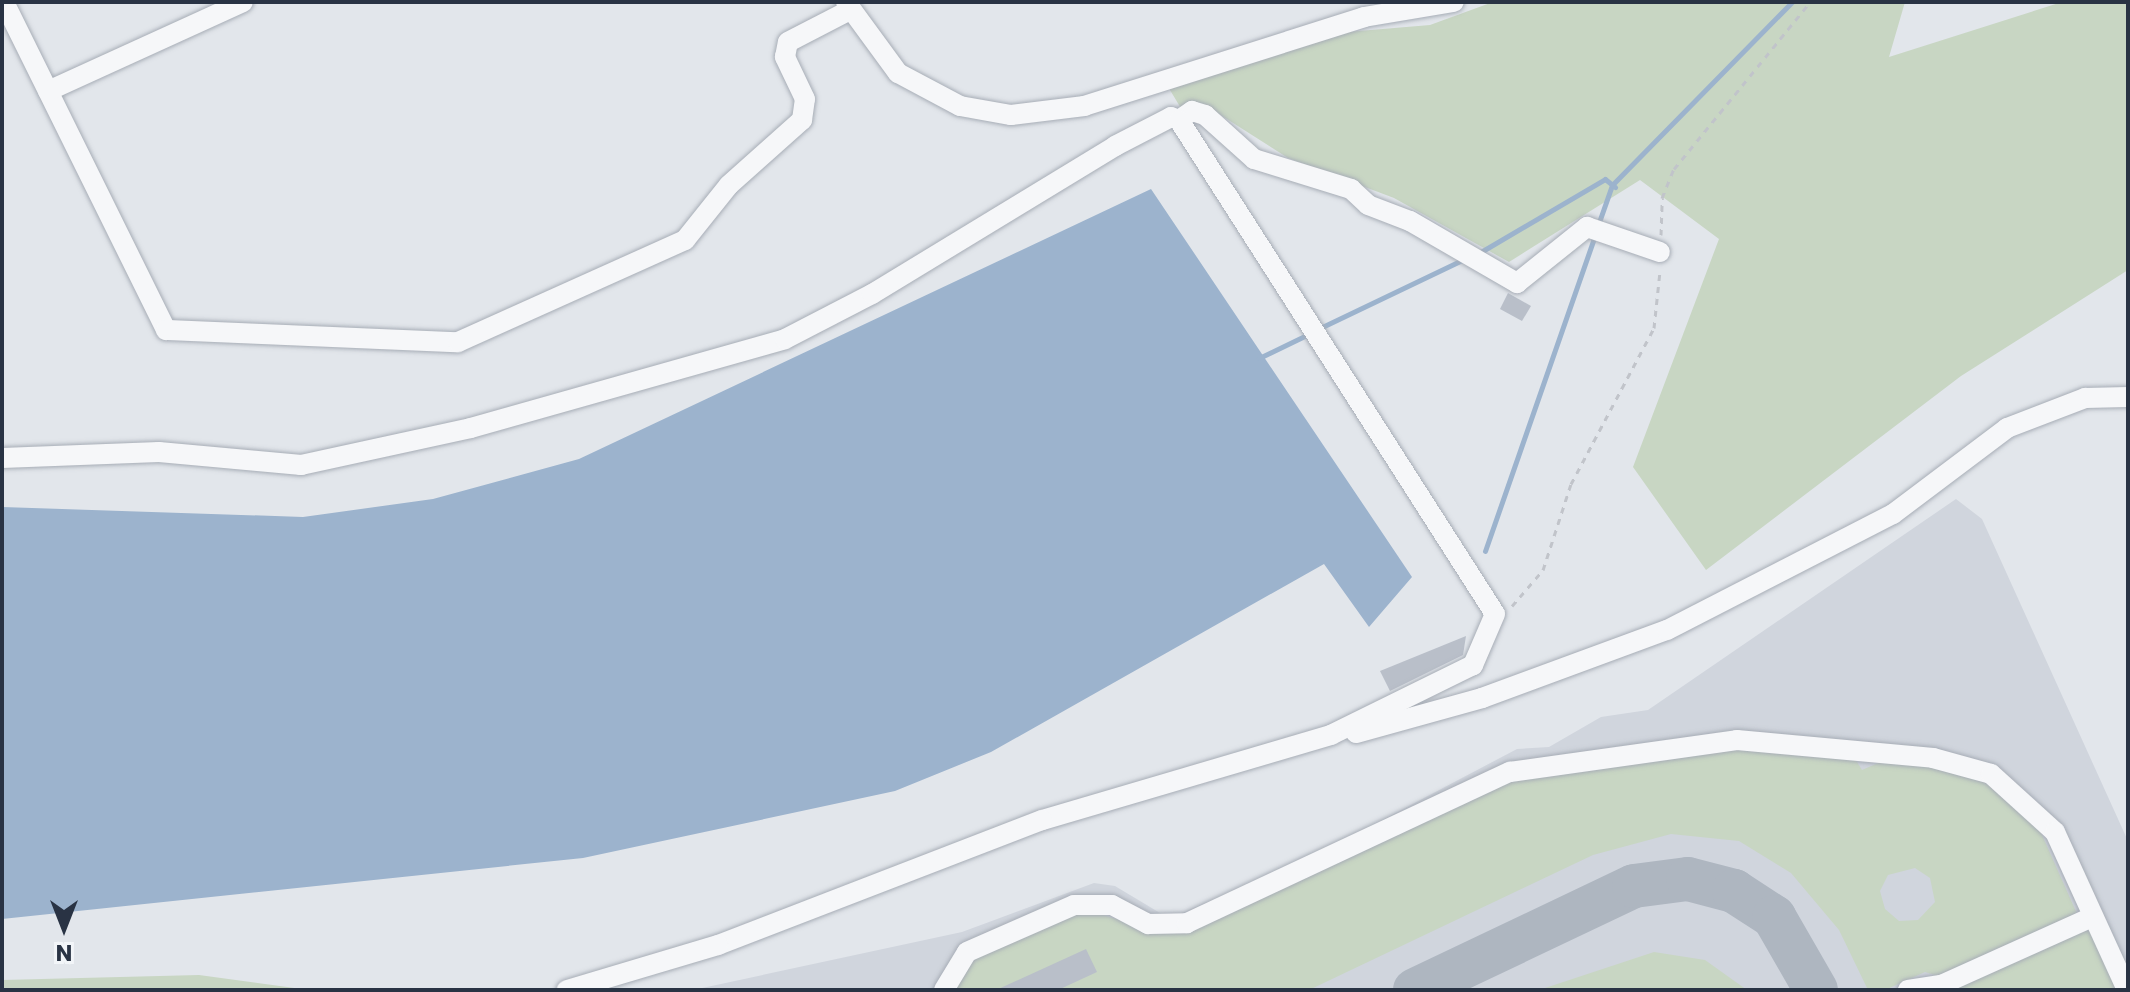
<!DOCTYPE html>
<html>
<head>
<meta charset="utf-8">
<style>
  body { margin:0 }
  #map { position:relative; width:2130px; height:992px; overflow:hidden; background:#e2e6eb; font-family:Poppins,sans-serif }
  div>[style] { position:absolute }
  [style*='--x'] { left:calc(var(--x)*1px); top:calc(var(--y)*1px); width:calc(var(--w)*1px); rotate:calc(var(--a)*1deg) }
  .built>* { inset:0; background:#d0d5dd }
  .green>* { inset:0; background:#c8d6c3 }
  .water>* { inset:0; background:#9cb3cd }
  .stream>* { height:5px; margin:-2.5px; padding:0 2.5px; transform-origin:2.5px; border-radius:2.5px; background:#9cb3cd }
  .taxiway>* { height:44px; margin:-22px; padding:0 22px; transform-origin:22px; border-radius:22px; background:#aeb6c0 }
  .building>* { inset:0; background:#b9bfc9 }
  .path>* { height:3px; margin-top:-1.5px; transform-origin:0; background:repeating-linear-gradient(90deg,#c1c4ca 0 6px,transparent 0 12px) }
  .roads { filter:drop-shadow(0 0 2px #a7adb6) drop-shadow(0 0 2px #a7adb6) }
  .minor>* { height:20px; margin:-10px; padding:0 10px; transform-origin:10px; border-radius:10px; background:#f6f7f9 }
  span { translate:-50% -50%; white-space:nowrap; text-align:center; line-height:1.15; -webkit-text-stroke:6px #f2f5f8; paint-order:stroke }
  .frame { position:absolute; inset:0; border:4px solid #293344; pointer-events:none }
  .north { position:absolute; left:24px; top:888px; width:80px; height:80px; -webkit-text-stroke:6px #f2f5f8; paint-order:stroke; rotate:180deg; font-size:22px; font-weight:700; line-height:32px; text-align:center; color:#293344 }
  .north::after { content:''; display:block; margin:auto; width:28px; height:36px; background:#293344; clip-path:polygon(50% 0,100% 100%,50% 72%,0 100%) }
</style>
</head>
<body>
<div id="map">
  <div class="built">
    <i style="clip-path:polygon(1956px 499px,1982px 519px,2128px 841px,2128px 990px,693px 990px,962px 932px,1094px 883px,1115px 886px,1160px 913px,1182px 913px,1312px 857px,1517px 749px,1549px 747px,1601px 717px,1648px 710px)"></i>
  </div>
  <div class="green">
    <i style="clip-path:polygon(1493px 2px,1905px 2px,1889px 57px,2062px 2px,2128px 2px,2128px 270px,1961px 376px,1706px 570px,1633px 467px,1719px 239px,1640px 180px,1509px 262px,1394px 198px,1288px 158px,1219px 114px,1182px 110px,1167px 85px,1347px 32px,1430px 25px)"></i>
    <i style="clip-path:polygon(evenodd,1736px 746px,1854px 757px,1862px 770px,1883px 761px,1931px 762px,1994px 783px,2039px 828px,2078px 916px,1948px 979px,1925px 972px,1885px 990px,1868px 990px,1839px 930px,1791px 873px,1739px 841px,1671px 834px,1593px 855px,1309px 990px,950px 990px,962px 964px,1086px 910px,1164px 933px,1508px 777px,1736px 746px,1915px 868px,1930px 878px,1935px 902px,1918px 920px,1899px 921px,1885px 909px,1880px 891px,1888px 875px,1915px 868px)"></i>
    <i style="clip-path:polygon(2073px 929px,2090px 929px,2119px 990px,1943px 990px)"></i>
    <i style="clip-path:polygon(1654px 952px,1705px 960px,1747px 990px,1539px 990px)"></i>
    <i style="clip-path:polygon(199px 975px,309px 990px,2px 990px,2px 980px)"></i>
  </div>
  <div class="water">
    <i style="clip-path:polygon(1151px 189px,1412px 577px,1369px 627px,1324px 564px,991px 752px,895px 791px,583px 858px,2px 919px,2px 507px,303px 517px,433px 499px,579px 459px)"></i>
  </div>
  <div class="stream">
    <i style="--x:1598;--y:225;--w:42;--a:-70.7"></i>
    <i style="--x:1612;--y:185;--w:257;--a:-45.5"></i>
    <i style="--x:1479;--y:253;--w:146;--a:-30.4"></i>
    <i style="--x:1605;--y:179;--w:13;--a:39"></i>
    <i style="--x:1320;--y:328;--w:157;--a:-25.6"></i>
    <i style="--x:1259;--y:358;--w:58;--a:-25.7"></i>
    <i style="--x:1485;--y:551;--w:335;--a:-70.8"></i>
  </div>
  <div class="taxiway">
    <i style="--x:1415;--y:990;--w:242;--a:-25.4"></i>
    <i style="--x:1634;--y:886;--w:54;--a:-7.4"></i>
    <i style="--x:1688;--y:879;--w:48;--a:14.6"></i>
    <i style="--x:1734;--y:891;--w:48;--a:33"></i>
    <i style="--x:1774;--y:917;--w:84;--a:60.1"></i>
  </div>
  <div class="building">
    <i style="clip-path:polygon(1508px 293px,1531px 306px,1522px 321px,1500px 309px)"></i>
    <i style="clip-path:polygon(1466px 636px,1463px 655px,1390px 691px,1380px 671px)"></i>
    <i style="clip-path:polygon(1086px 949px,1097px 972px,1058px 990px,996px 990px)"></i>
  </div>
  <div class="path">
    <i style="--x:1661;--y:235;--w:37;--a:-88"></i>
    <i style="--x:1662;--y:198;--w:31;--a:-68"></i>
    <i style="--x:1674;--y:169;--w:215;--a:-50.8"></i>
    <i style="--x:1512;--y:606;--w:48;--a:-49.3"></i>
    <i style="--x:1543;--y:570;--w:90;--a:-72"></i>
    <i style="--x:1571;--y:484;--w:177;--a:-62"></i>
    <i style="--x:1654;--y:328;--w:57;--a:-84"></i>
  </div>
  <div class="roads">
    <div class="minor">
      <i style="--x:4;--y:2;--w:366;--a:63.7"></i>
      <i style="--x:166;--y:330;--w:292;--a:2.4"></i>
      <i style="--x:458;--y:342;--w:249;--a:-24.2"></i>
      <i style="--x:685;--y:240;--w:70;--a:-51.3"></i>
      <i style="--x:729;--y:185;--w:98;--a:-41.7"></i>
      <i style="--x:802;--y:120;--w:21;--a:-82"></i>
      <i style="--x:805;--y:99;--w:47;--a:-115.5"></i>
      <i style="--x:785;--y:57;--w:15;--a:-79"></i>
      <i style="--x:788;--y:42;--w:70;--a:-27.3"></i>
      <i style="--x:846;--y:2;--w:88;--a:53.8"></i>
      <i style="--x:898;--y:73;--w:70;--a:28"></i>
      <i style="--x:960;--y:106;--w:52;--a:10"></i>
      <i style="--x:1011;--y:115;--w:74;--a:-7"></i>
      <i style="--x:1084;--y:106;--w:294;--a:-17.6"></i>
      <i style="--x:1364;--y:17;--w:91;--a:-9.5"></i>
      <i style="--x:48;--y:91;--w:214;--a:-24.5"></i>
      <i style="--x:1179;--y:120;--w:16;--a:-35"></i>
      <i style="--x:1192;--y:111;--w:14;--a:17"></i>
      <i style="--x:1205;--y:115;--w:66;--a:41.9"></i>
      <i style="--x:1254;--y:159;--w:102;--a:17.2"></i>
      <i style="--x:1351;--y:189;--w:23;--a:43"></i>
      <i style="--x:1368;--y:205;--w:45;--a:20.9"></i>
      <i style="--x:1410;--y:221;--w:124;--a:30.1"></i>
      <i style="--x:1517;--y:283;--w:90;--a:-38.7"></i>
      <i style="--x:1587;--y:227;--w:77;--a:18.9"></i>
      <i style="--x:2;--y:458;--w:157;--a:-2.2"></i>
      <i style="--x:159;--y:452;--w:143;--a:5.2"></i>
      <i style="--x:301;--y:465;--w:174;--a:-12.3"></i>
      <i style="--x:471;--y:428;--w:326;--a:-15.8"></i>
      <i style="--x:785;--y:339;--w:98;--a:-27.3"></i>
      <i style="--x:872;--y:294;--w:285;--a:-31.3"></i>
      <i style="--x:1115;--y:146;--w:63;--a:-27.4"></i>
      <i style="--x:1171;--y:117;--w:9;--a:21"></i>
      <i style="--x:1179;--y:120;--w:586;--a:57.39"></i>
      <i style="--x:1495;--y:614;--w:56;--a:113.3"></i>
      <i style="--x:1473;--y:665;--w:158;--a:153.8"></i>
      <i style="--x:1331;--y:735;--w:301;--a:163.6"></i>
      <i style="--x:1042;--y:820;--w:347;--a:158.9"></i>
      <i style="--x:718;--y:945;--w:158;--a:163.4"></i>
      <i style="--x:1356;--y:733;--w:131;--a:-15.5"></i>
      <i style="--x:1482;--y:698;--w:197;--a:-20.2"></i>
      <i style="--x:1667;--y:630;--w:254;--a:-27.2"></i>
      <i style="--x:1893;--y:514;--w:143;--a:-37"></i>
      <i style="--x:2007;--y:428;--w:84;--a:-21"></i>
      <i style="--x:2085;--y:398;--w:43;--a:-1.3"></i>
      <i style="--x:944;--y:990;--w:44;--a:-58.8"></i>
      <i style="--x:967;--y:952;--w:117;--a:-23.7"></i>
      <i style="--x:1074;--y:905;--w:38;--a:0"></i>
      <i style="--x:1112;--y:905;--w:41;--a:27.8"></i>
      <i style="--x:1148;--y:924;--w:39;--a:-1"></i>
      <i style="--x:1187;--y:923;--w:357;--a:-25.1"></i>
      <i style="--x:1510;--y:772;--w:229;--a:-8"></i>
      <i style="--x:1737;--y:740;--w:197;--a:5.2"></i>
      <i style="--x:1933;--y:758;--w:60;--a:15.4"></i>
      <i style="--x:1991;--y:774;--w:86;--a:42.2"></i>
      <i style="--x:2055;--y:832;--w:174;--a:65.5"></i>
      <i style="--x:1908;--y:990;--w:33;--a:-9"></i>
      <i style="--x:1941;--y:985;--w:166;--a:-24.2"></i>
    </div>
  </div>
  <div class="frame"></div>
  <div class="north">N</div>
</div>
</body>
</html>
